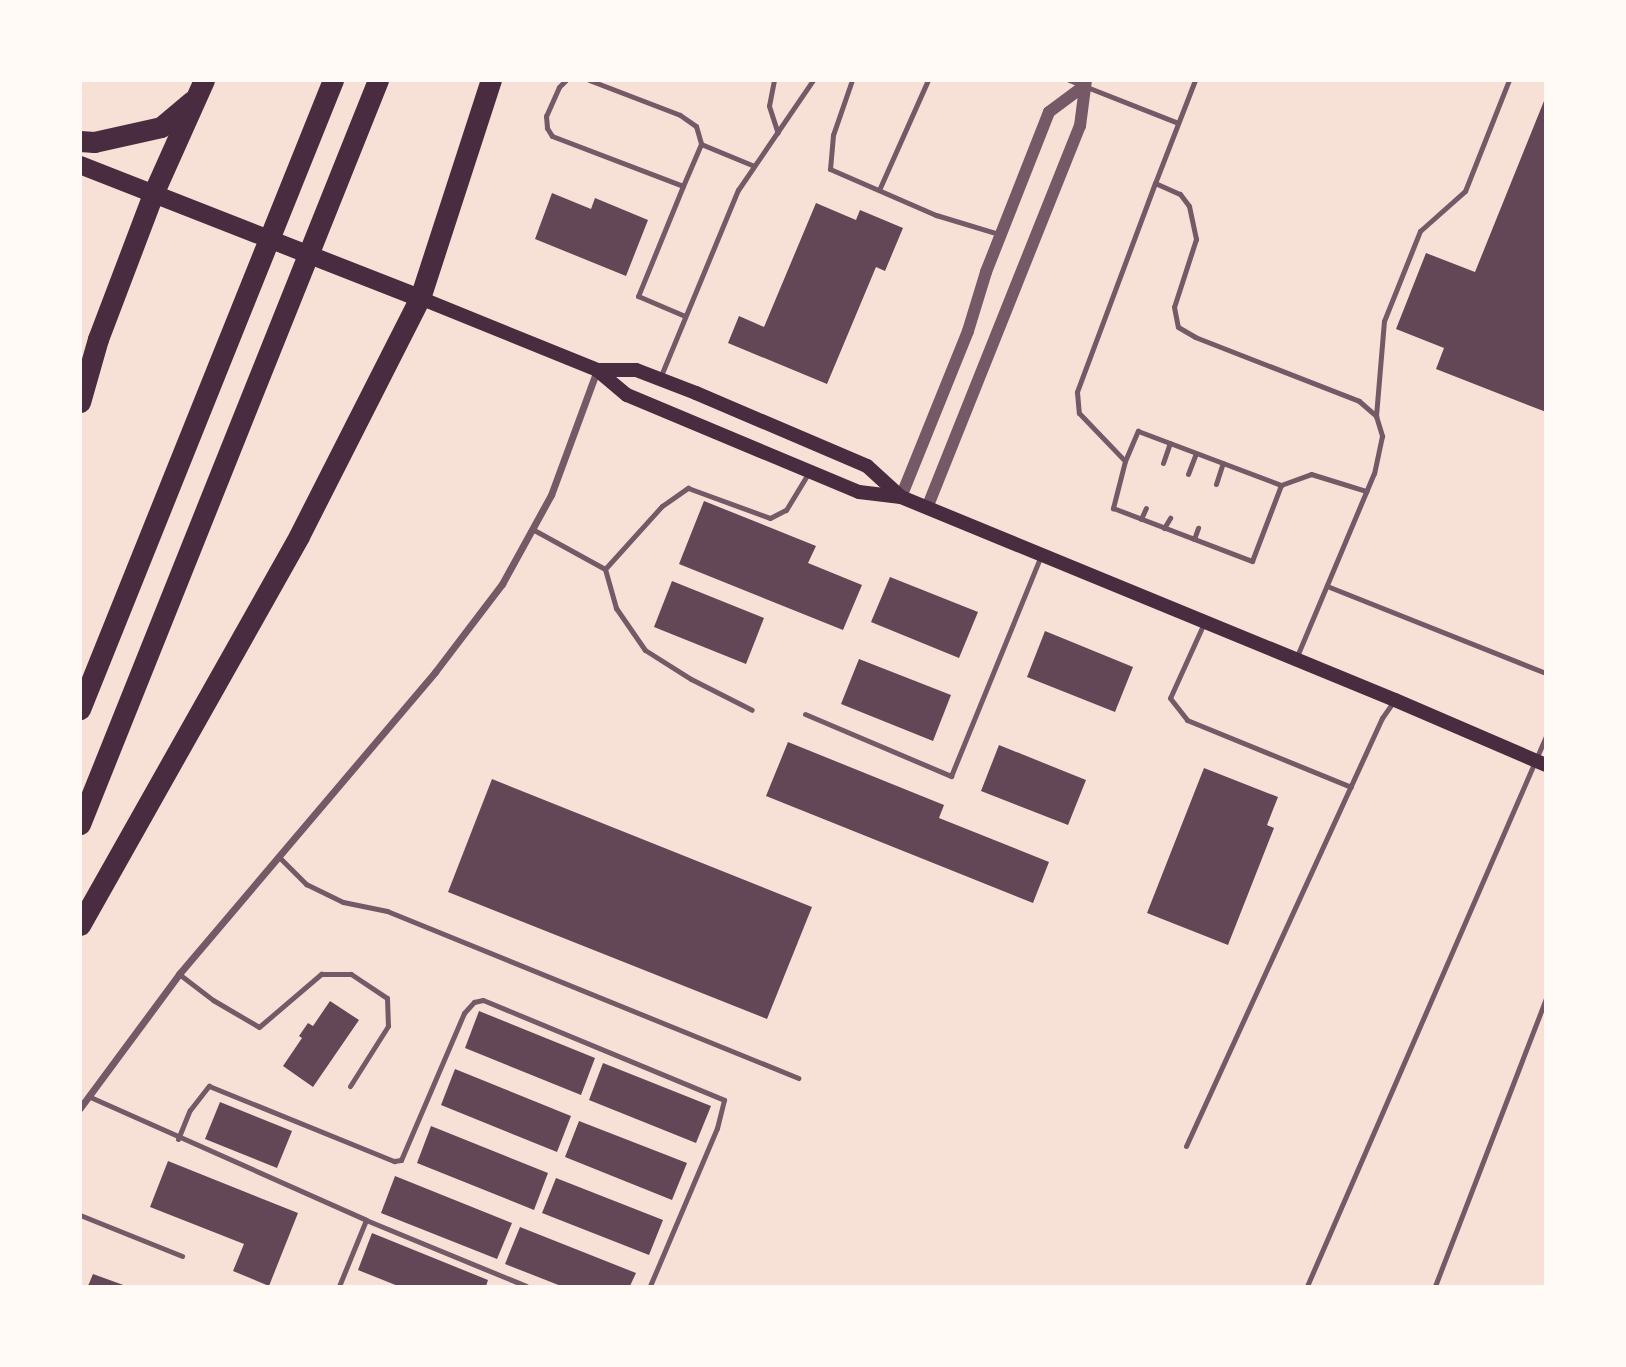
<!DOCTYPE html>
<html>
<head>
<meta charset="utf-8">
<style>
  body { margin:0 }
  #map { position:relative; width:1626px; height:1367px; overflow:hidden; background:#f7e1d7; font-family:"PT Serif",serif }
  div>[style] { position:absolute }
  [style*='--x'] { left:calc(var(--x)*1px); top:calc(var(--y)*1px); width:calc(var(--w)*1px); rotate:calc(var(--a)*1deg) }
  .building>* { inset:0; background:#644757 }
  .service>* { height:5px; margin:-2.5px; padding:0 2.5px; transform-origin:2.5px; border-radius:2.5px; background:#755966 }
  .minor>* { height:7px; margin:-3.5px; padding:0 3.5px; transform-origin:3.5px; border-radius:3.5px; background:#755966 }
  .tertiary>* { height:12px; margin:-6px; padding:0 6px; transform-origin:6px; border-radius:6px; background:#755966 }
  .secondary>* { height:14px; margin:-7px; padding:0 7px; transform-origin:7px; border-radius:7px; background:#4a2c40 }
  .primary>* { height:18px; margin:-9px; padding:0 9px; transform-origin:9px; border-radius:9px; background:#4a2c40 }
  .motorway>* { height:21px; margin:-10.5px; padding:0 10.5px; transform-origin:10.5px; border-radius:10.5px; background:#4a2c40 }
  span { translate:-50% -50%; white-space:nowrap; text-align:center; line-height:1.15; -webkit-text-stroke:5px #fffaf5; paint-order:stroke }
  .frame { position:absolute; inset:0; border:82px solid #fffaf5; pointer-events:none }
</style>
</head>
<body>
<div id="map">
  <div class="building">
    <i style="clip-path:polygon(1546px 96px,1546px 412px,1436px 369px,1444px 348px,1396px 329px,1426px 253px,1475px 272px)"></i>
    <i style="clip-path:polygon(552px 193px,591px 209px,595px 198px,648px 220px,626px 276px,535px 239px)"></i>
    <i style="clip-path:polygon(816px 203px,856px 220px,860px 210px,903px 228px,885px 271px,876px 267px,827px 384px,728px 343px,739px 316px,764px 327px)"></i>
    <i style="clip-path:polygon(704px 501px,816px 546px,808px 563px,862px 585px,843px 630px,679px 564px)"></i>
    <i style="clip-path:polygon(890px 577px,978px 612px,959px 658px,871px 622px)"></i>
    <i style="clip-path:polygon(672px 581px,764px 618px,746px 664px,654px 627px)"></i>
    <i style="clip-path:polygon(1045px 631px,1133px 667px,1115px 712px,1027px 677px)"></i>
    <i style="clip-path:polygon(859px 659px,951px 695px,933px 741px,841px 704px)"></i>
    <i style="clip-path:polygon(788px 742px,944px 805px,939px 818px,1049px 862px,1033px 903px,766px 796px)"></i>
    <i style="clip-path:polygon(999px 745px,1086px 780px,1068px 825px,981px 791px)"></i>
    <i style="clip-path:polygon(1204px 768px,1278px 797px,1267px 825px,1274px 828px,1228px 945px,1147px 913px)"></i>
    <i style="clip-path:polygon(492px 779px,812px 907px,767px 1019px,448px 892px)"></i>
    <i style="clip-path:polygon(330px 1001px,359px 1020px,313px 1087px,283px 1066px,302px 1038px,299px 1036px,308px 1023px,313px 1026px)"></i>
    <i style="clip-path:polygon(479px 1011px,595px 1058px,581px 1095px,465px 1048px)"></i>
    <i style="clip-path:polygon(603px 1063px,711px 1106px,696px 1143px,589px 1100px)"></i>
    <i style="clip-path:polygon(455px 1069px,571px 1116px,557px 1152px,441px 1105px)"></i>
    <i style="clip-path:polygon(220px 1102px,292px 1131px,277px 1168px,205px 1139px)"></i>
    <i style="clip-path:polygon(579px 1121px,687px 1163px,672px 1200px,565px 1157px)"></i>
    <i style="clip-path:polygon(431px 1126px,548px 1173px,534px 1210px,417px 1163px)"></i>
    <i style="clip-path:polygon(168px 1161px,298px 1213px,269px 1286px,233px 1271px,244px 1244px,150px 1207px)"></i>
    <i style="clip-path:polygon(395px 1176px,512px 1223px,497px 1259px,381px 1213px)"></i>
    <i style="clip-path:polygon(556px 1178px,663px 1220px,649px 1255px,542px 1213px)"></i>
    <i style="clip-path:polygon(520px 1227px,636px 1273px,630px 1286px,561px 1286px,505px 1264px)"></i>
    <i style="clip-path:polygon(372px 1233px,488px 1280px,486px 1286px,398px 1286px,358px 1270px)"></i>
    <i style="clip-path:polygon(93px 1274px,126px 1286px,88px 1286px)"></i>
  </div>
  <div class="service">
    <i style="--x:566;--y:80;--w:10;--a:135"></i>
    <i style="--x:559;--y:87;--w:32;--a:114"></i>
    <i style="--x:546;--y:116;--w:12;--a:85"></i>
    <i style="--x:547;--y:128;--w:9;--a:58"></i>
    <i style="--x:552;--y:136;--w:140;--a:20.9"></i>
    <i style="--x:683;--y:186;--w:119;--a:112.2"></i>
    <i style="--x:638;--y:296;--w:51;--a:23.1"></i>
    <i style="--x:589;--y:80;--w:97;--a:21"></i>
    <i style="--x:680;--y:115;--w:19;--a:35"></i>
    <i style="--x:696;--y:126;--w:19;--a:74"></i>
    <i style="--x:701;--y:144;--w:57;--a:22.5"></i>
    <i style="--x:774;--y:80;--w:26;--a:101"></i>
    <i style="--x:769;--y:106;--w:28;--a:72"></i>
    <i style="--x:852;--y:80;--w:58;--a:109.1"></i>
    <i style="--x:833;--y:135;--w:34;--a:95"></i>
    <i style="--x:830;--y:169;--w:116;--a:23.5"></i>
    <i style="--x:936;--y:215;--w:66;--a:16.8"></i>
    <i style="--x:1069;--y:80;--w:117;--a:21.5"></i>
    <i style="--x:1195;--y:80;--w:110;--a:111.2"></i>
    <i style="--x:1155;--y:183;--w:27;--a:24"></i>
    <i style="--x:1180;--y:194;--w:15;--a:53"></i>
    <i style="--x:1189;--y:206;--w:34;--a:78"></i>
    <i style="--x:1196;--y:239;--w:71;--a:107.9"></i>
    <i style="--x:1174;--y:307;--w:20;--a:79"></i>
    <i style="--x:1178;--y:327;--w:20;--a:30"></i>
    <i style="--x:1195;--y:337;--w:176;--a:21.3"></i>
    <i style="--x:1359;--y:401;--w:23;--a:41"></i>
    <i style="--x:1376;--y:416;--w:21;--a:73"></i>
    <i style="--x:1382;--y:436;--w:38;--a:102"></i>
    <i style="--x:1374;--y:473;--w:202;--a:112.8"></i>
    <i style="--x:1155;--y:183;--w:223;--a:110.5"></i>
    <i style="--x:1077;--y:392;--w:21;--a:85"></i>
    <i style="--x:1079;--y:413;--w:66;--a:46.2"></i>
    <i style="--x:1125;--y:461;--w:49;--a:104.3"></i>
    <i style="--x:1113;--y:508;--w:149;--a:20.9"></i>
    <i style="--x:1252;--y:561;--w:81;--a:-69.1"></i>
    <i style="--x:1281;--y:485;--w:32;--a:-20"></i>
    <i style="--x:1311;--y:474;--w:58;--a:17.2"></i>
    <i style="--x:683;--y:186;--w:46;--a:-66.8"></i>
    <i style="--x:879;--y:190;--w:120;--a:-66"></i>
    <i style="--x:660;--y:378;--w:204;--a:-67.5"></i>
    <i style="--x:738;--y:190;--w:133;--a:-55.7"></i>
    <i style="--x:1376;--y:416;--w:95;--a:-85.2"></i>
    <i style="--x:1384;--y:321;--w:97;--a:-68.2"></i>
    <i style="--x:1420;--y:231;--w:60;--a:-41.6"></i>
    <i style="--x:1465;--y:191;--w:119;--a:-68.4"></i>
    <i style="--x:1125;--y:461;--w:33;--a:-67"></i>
    <i style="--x:1138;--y:431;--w:153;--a:20.7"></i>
    <i style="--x:1163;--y:463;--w:21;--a:-71"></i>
    <i style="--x:1188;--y:474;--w:22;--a:-69"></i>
    <i style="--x:1216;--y:484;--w:22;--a:-72"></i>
    <i style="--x:1141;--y:519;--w:12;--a:-66"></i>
    <i style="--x:1164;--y:528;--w:12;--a:-59"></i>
    <i style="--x:534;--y:530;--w:81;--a:28.8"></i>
    <i style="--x:605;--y:569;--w:85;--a:-47.9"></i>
    <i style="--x:662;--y:506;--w:32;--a:-35"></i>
    <i style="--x:688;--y:488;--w:87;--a:20.1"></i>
    <i style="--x:770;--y:518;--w:18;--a:-27"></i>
    <i style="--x:786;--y:510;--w:44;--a:-58.8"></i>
    <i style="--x:1194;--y:539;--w:12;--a:-70"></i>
    <i style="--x:605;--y:569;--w:41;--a:74.2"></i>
    <i style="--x:616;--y:608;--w:51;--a:55.4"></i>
    <i style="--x:645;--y:650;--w:54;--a:32.2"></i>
    <i style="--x:691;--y:679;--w:68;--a:26.9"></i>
    <i style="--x:1327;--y:586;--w:236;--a:21.7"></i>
    <i style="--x:1204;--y:623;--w:82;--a:114.4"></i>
    <i style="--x:1170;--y:698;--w:28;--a:52"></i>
    <i style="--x:1187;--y:720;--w:177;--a:22.2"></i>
    <i style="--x:805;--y:714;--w:159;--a:23"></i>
    <i style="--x:951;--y:776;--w:238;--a:-67.8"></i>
    <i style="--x:278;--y:856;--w:40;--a:45"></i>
    <i style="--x:306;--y:884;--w:41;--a:25.9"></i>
    <i style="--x:343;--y:902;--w:45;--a:11.6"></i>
    <i style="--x:387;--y:911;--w:444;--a:22.1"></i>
    <i style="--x:179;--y:974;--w:43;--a:37.4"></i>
    <i style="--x:213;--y:1000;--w:53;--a:30.4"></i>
    <i style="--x:259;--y:1027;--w:82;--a:-40.5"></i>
    <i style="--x:321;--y:974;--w:30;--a:0"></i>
    <i style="--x:351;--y:974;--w:43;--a:33.7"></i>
    <i style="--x:387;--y:998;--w:28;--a:88"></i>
    <i style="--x:388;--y:1026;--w:71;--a:122.3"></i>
    <i style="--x:88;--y:1096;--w:304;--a:24"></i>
    <i style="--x:366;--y:1220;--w:71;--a:112.2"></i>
    <i style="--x:178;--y:1139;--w:31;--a:-68"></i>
    <i style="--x:190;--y:1110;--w:31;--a:-52"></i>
    <i style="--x:209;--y:1086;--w:200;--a:22.1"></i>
    <i style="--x:394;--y:1161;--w:7;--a:-8"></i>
    <i style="--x:401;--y:1160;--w:160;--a:-66.8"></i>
    <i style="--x:464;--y:1013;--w:15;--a:-48"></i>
    <i style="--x:474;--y:1002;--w:9;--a:-13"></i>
    <i style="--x:483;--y:1000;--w:261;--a:22.5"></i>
    <i style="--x:724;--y:1100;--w:29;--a:104"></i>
    <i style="--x:717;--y:1128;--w:172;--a:113"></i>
    <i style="--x:1186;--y:1146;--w:471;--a:-65.4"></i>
    <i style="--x:1382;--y:718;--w:19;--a:-55"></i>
    <i style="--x:80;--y:1215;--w:110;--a:21.9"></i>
    <i style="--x:366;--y:1220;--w:173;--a:22.4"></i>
    <i style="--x:1307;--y:1286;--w:600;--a:-66.51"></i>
    <i style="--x:1435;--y:1286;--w:309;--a:-68.9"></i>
  </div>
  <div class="minor">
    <i style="--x:80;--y:1108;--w:167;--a:-53.5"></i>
    <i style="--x:179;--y:974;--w:396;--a:-49.7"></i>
    <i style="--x:435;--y:672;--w:111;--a:-52.7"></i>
    <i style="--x:502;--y:584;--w:102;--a:-61.2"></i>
    <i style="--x:551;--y:495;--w:133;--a:-69.8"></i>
  </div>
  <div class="tertiary">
    <i style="--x:901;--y:497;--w:179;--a:-68"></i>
    <i style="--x:968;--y:331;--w:62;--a:-73"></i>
    <i style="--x:986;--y:272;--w:172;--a:-68.5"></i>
    <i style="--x:1049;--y:112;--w:44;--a:-36.6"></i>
    <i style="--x:927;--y:508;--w:412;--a:-68.2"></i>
    <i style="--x:1080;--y:126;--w:46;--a:-82.6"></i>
  </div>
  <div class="secondary">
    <i style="--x:420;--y:298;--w:191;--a:22.1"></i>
    <i style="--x:597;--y:370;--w:39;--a:40"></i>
    <i style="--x:627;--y:395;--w:251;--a:22.7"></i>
    <i style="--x:859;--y:492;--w:42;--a:6.8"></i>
    <i style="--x:901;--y:497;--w:46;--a:-137.6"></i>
    <i style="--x:867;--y:466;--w:186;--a:-156.9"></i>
    <i style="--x:696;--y:393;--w:64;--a:-159"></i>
    <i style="--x:636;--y:370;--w:39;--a:180"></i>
    <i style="--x:901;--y:497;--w:534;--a:22.34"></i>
    <i style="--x:1395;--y:700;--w:164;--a:23.3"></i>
  </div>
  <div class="primary">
    <i style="--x:80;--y:165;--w:365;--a:21.4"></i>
  </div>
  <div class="motorway">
    <i style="--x:80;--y:141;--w:14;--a:4"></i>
    <i style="--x:94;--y:142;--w:69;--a:-12.6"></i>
    <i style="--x:161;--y:127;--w:40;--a:-40"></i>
    <i style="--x:80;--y:402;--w:66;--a:-74.1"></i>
    <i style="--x:98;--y:339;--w:155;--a:-69.2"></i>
    <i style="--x:153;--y:194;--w:125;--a:-65.9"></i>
    <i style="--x:80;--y:709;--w:678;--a:-68.09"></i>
    <i style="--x:80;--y:824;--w:801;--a:-68.17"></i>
    <i style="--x:80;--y:925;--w:446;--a:-60.6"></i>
    <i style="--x:299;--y:536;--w:267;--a:-63.1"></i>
    <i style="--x:420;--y:298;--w:229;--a:-72"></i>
  </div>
  <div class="frame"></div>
</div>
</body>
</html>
